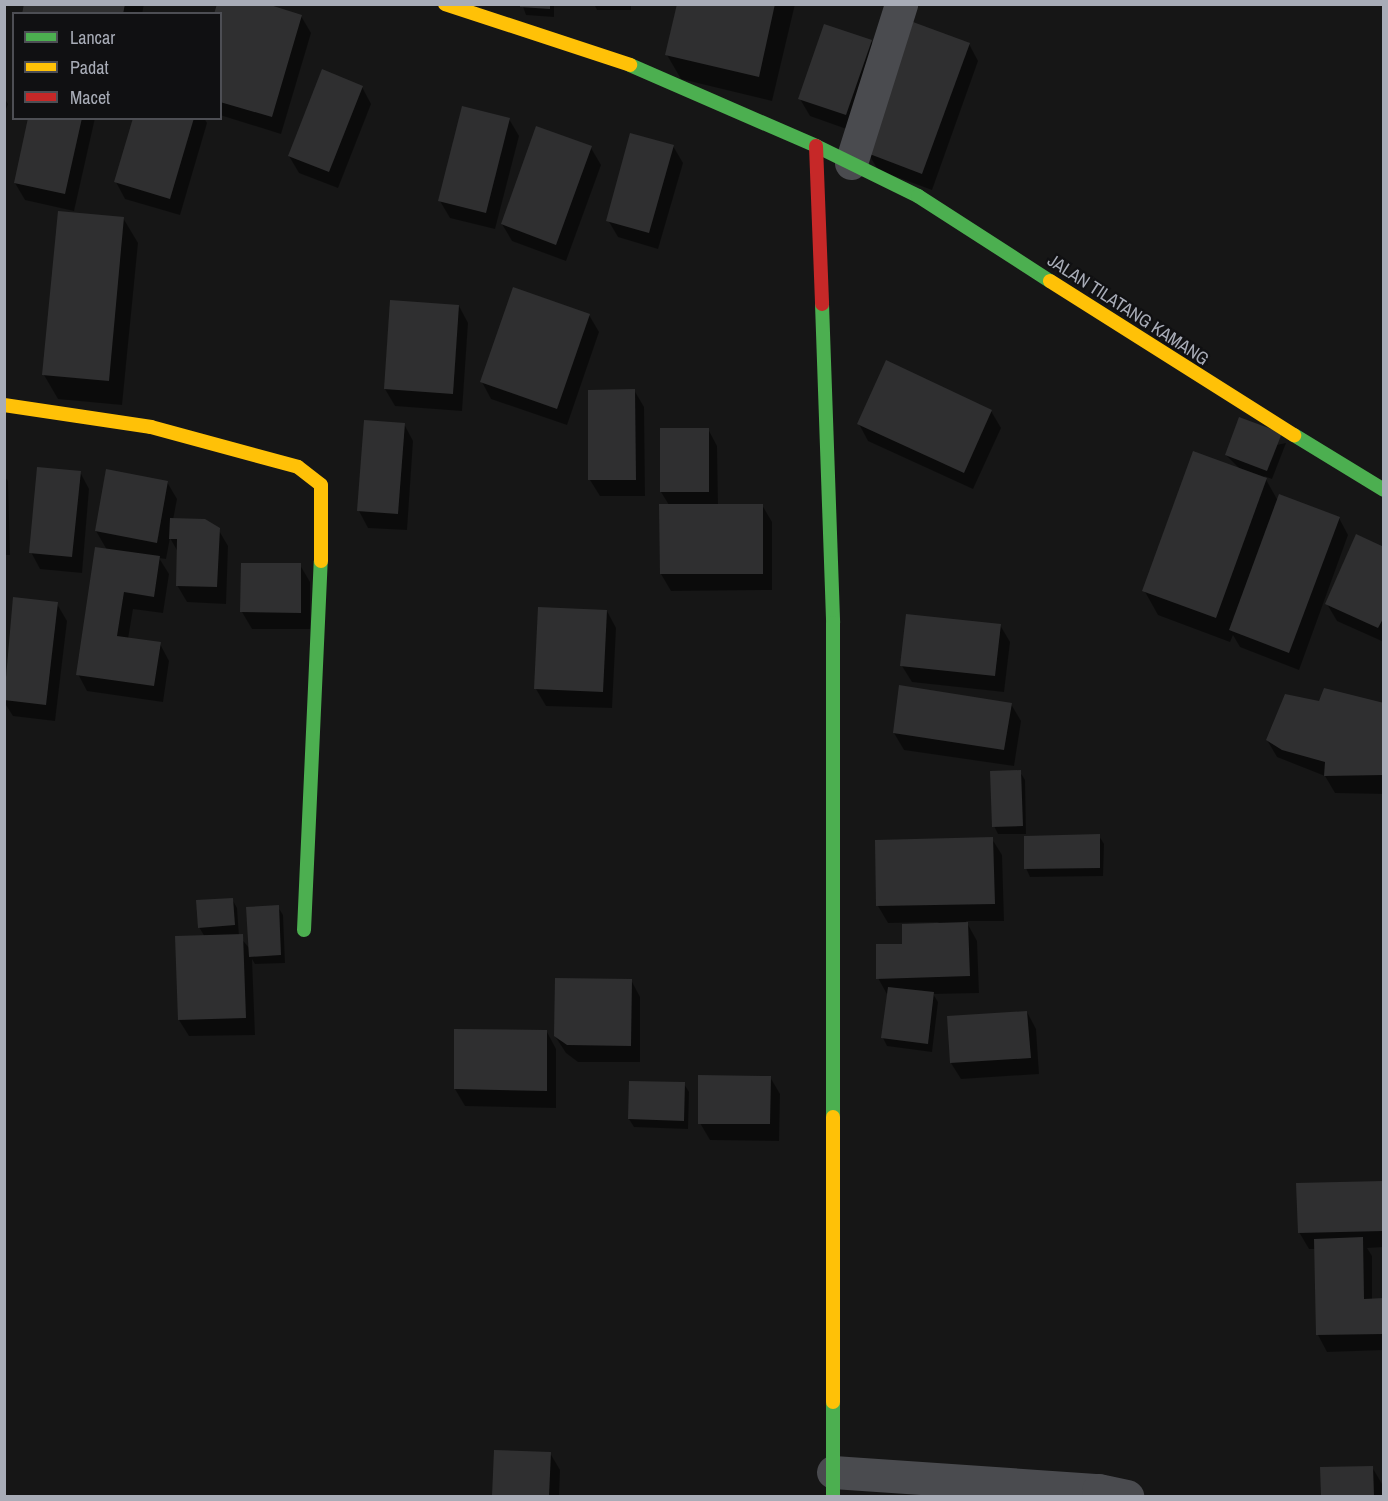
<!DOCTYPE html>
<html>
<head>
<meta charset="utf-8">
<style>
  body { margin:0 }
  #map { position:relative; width:1388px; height:1501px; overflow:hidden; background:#161616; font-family:"Archivo Narrow",sans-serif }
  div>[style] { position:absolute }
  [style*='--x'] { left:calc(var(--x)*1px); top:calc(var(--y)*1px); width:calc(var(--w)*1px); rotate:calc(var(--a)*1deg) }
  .shadow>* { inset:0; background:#0007 }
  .building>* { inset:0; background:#2f2f30 }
  .street>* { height:33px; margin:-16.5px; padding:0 16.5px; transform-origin:16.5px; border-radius:16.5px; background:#4a4b4f }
  .fast>* { height:14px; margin:-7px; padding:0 7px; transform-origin:7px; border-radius:7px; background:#4caf50 }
  .slow>* { height:14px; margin:-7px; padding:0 7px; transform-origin:7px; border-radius:7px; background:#ffc107 }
  .jam>* { height:14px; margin:-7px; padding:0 7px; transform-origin:7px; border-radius:7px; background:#c62828 }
  span { translate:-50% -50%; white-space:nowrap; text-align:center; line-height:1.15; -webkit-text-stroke:4.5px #101012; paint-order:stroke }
  .street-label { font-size:18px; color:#a8acb7 }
  .frame { position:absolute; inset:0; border:6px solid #a8acb7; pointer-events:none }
  .legend { position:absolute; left:12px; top:12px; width:210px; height:108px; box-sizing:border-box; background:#101012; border:2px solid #4d4e54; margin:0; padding:8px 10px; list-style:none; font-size:18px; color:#a8acb7 }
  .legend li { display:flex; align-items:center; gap:12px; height:30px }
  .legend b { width:30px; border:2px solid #4d4e54 }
</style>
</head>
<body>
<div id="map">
  <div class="shadow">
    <i style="clip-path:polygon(25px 4px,144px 4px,142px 14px,23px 14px)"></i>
    <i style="clip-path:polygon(522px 4px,554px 4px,554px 17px,526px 15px)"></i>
    <i style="clip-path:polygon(594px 4px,631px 4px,631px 10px,597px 10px)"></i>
    <i style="clip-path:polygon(679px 4px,795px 4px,772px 101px,681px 79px,667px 55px)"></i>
    <i style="clip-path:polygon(220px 14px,301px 16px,311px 33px,281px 134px,220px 115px)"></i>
    <i style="clip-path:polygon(871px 41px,881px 58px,855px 132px,810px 116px,800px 99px)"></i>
    <i style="clip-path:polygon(969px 44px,978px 61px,932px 190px,878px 170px,868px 153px)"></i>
    <i style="clip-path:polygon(362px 87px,371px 104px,338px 188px,299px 173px,289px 156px)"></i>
    <i style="clip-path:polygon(4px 98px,8px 104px,4px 114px)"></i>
    <i style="clip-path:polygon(29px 118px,95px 118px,74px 211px,25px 200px,15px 183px)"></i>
    <i style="clip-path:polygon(135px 118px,204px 118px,207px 123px,180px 215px,125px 199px,116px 182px)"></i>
    <i style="clip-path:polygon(509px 119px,519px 136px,495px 229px,450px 218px,440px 201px)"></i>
    <i style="clip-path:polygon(673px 146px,683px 163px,658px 249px,618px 237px,608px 220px)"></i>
    <i style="clip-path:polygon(591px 148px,601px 165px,566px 261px,512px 241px,502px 224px)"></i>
    <i style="clip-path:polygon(123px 218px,138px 243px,122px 405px,58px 399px,44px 375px)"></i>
    <i style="clip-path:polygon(459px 306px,468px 323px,462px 411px,395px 406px,385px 389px)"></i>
    <i style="clip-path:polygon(589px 315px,599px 332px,567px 425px,491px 399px,482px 382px)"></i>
    <i style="clip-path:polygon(634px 390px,644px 407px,645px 496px,600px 496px,590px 480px)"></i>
    <i style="clip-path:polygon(991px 411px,1001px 428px,973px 489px,868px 441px,859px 424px)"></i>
    <i style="clip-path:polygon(404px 424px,413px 441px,407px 530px,368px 528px,359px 511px)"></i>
    <i style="clip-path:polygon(661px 429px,708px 429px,717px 446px,718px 505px,762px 505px,772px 522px,772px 590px,671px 591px,661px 574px,669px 505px,661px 492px)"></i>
    <i style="clip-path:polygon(1286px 443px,1272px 479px,1264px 476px,1278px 501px,1339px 518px,1348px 535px,1299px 670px,1240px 647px,1233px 635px,1230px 642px,1158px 615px,1144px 590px,1241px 470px,1226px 455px)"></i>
    <i style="clip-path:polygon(80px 472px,89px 489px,82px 573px,40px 569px,31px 552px)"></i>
    <i style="clip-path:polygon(4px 476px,8px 481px,10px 555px,4px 555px)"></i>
    <i style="clip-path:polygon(167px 482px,177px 499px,173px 520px,218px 529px,228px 546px,226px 604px,187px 602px,177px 585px,178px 552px,170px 538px,166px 559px,159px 558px,169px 574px,163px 613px,133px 609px,128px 639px,160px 644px,169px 661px,163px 702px,87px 691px,78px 674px,107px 550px,96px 531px)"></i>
    <i style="clip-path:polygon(1384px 548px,1384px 642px,1337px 621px,1327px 604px)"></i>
    <i style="clip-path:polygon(300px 565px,310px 582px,310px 629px,252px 629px,242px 612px)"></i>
    <i style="clip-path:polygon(14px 599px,57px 604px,67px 621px,55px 721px,13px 716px,4px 702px)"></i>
    <i style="clip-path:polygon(607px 611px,616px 628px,612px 708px,546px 706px,536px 689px)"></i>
    <i style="clip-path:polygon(1000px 625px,1010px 642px,1004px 692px,912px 682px,902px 666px)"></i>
    <i style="clip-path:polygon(1320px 703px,1384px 706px,1384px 794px,1335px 793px,1325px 776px,1277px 757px,1267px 740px)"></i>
    <i style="clip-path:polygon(1011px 704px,1021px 721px,1014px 766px,904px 750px,894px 733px)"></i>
    <i style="clip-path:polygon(1020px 772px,1025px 780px,1026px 834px,998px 834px,994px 826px)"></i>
    <i style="clip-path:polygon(1099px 836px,1104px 844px,1103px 876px,1030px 877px,1026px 868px)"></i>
    <i style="clip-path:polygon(992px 839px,1002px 855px,1004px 921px,966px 921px,977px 941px,979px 993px,933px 994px,938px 1002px,932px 1052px,887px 1046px,883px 1038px,888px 996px,878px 978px,904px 945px,939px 922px,888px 923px,878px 906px)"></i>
    <i style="clip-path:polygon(232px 899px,237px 908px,239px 936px,250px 949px,278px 907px,283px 915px,285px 963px,255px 964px,252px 959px,255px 1035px,189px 1036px,179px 1020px,205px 937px,199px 927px)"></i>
    <i style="clip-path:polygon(631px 980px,640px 997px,640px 1062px,578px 1062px,566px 1053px,555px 1036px)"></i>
    <i style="clip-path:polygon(1027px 1012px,1036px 1029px,1039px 1074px,961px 1079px,951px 1063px)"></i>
    <i style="clip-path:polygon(456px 1030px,547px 1032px,556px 1049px,556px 1108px,465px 1106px,455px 1089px)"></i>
    <i style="clip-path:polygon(770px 1077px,780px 1094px,779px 1141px,710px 1140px,700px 1123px)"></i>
    <i style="clip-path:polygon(630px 1082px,684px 1084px,689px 1092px,688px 1129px,634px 1127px,629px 1119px)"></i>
    <i style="clip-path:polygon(1382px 1182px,1384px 1247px,1367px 1248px,1372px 1256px,1372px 1300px,1384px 1300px,1384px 1350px,1327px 1352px,1318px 1335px,1315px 1249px,1309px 1249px,1299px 1232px)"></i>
    <i style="clip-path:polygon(495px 1452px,550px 1453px,560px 1470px,559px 1496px,494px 1496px)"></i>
    <i style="clip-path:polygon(1372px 1467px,1382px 1484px,1382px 1496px,1322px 1496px,1322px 1469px)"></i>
  </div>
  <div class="building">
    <i style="clip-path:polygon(24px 4px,125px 4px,123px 14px,22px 14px)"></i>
    <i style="clip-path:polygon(217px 4px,267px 4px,302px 15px,272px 117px,220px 102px,220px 14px,214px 14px)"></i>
    <i style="clip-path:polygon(520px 4px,550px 4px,550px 9px,520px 7px)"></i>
    <i style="clip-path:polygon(677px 4px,775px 4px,759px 77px,665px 55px)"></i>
    <i style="clip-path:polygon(913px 22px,970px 43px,922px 174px,867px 153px)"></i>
    <i style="clip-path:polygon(824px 24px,872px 40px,846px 115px,798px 99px)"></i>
    <i style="clip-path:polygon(322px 69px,363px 86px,329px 172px,288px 156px)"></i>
    <i style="clip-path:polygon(462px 106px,510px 118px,486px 213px,438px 201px)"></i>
    <i style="clip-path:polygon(28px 118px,82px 118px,65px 194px,14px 183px)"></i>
    <i style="clip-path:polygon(133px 118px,194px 118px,170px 199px,114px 182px)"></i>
    <i style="clip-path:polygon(536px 126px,592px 146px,556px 245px,501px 224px)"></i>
    <i style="clip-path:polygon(630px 133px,674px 145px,649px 233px,606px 221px)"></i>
    <i style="clip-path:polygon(58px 211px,124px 217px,109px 381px,42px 375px)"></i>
    <i style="clip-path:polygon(513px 287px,590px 314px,557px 409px,480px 382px)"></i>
    <i style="clip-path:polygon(390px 300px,459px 305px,453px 394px,384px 389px)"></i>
    <i style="clip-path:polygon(886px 360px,992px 410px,964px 473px,857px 424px)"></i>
    <i style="clip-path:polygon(635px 389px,636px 480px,588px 480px,588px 390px)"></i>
    <i style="clip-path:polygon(1239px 417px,1282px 433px,1267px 471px,1225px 455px)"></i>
    <i style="clip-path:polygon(364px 420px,405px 423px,398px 514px,357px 511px)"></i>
    <i style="clip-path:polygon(660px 428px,709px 428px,709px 492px,660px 492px)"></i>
    <i style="clip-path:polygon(1193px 451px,1267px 478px,1216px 618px,1142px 591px)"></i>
    <i style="clip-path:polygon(37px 467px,81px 471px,72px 557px,29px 553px)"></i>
    <i style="clip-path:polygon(106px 469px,168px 481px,157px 543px,95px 531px)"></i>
    <i style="clip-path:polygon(1279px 494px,1340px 517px,1289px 653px,1229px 630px)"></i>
    <i style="clip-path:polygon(659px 504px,763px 504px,763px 574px,660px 574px)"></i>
    <i style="clip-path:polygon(170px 518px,205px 519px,220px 528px,217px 587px,176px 586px,177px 539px,169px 539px)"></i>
    <i style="clip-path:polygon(1356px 534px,1384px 547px,1384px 617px,1378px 628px,1325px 604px)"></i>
    <i style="clip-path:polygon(95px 547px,160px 556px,154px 597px,124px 592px,117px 636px,161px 642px,154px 686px,76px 675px)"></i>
    <i style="clip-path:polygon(241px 563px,301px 563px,301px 613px,240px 612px)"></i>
    <i style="clip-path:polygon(13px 597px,58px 602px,46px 705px,4px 700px)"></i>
    <i style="clip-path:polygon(538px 607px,607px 610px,603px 692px,534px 689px)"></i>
    <i style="clip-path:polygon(906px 614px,1001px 624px,995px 676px,900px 666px)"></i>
    <i style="clip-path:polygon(899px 685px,1012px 703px,1004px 750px,893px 733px)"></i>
    <i style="clip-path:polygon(1324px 688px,1384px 703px,1384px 775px,1324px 776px,1325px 762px,1282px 750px,1266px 740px,1285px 694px,1319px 701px)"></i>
    <i style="clip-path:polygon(1021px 770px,1023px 826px,992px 827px,990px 771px)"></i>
    <i style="clip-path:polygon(1100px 834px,1100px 868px,1024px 869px,1024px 836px)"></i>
    <i style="clip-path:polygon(993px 837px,995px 904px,876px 906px,875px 840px)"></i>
    <i style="clip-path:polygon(233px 898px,235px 925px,198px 928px,196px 900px)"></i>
    <i style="clip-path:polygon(279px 905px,281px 955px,249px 957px,246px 907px)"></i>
    <i style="clip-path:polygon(968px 922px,970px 976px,876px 979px,876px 944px,902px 944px,902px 924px)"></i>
    <i style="clip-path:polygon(243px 934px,246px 1018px,178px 1020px,175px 936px)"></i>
    <i style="clip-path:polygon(555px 978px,632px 979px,631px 1046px,567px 1045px,554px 1036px)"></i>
    <i style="clip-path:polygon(888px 987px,934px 992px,928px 1044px,881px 1038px)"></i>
    <i style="clip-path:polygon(1027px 1011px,1031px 1058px,950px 1063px,947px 1016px)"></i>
    <i style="clip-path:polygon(454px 1029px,547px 1030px,547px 1091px,454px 1089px)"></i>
    <i style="clip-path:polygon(698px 1075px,771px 1076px,770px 1124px,698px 1124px)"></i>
    <i style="clip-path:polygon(629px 1081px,685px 1082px,684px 1121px,628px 1119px)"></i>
    <i style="clip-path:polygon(1383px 1181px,1384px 1231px,1298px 1233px,1296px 1183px)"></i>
    <i style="clip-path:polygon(1363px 1237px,1364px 1299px,1384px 1298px,1384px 1334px,1316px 1335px,1314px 1239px)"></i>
    <i style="clip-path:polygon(494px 1450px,551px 1452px,549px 1496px,492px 1496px)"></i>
    <i style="clip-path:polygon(1373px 1466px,1374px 1496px,1321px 1496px,1320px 1467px)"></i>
  </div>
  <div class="street">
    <i style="--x:851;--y:163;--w:167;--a:-72.5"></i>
    <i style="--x:833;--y:1472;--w:266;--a:3.9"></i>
    <i style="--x:1098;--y:1490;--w:30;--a:12"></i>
  </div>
  <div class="fast">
    <i style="--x:630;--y:65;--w:203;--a:23.5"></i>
    <i style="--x:816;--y:146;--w:114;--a:26.1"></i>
    <i style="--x:918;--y:196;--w:157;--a:32.8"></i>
    <i style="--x:822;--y:304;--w:319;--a:88"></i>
    <i style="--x:833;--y:623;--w:494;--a:90"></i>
    <i style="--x:1294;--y:435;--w:105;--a:31.4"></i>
    <i style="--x:304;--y:930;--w:369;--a:-87.4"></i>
    <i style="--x:833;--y:1402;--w:94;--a:90"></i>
  </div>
  <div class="slow">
    <i style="--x:445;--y:4;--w:195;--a:18.2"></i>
    <i style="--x:1050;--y:281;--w:289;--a:32.3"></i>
    <i style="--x:4;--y:405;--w:149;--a:8.5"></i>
    <i style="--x:151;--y:427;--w:152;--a:15.2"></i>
    <i style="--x:298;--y:467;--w:29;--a:38"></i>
    <i style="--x:321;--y:485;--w:76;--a:90"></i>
    <i style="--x:833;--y:1117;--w:285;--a:90"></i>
  </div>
  <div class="jam">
    <i style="--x:816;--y:146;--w:158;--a:87.8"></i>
  </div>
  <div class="street-label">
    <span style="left:1128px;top:310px;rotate:33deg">JALAN TILATANG KAMANG</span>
  </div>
  <div class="frame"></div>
  <ul class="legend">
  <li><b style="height:8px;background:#4caf50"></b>Lancar</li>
  <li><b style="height:8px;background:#ffc107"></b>Padat</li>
  <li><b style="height:8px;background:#c62828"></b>Macet</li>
  </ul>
</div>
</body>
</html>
